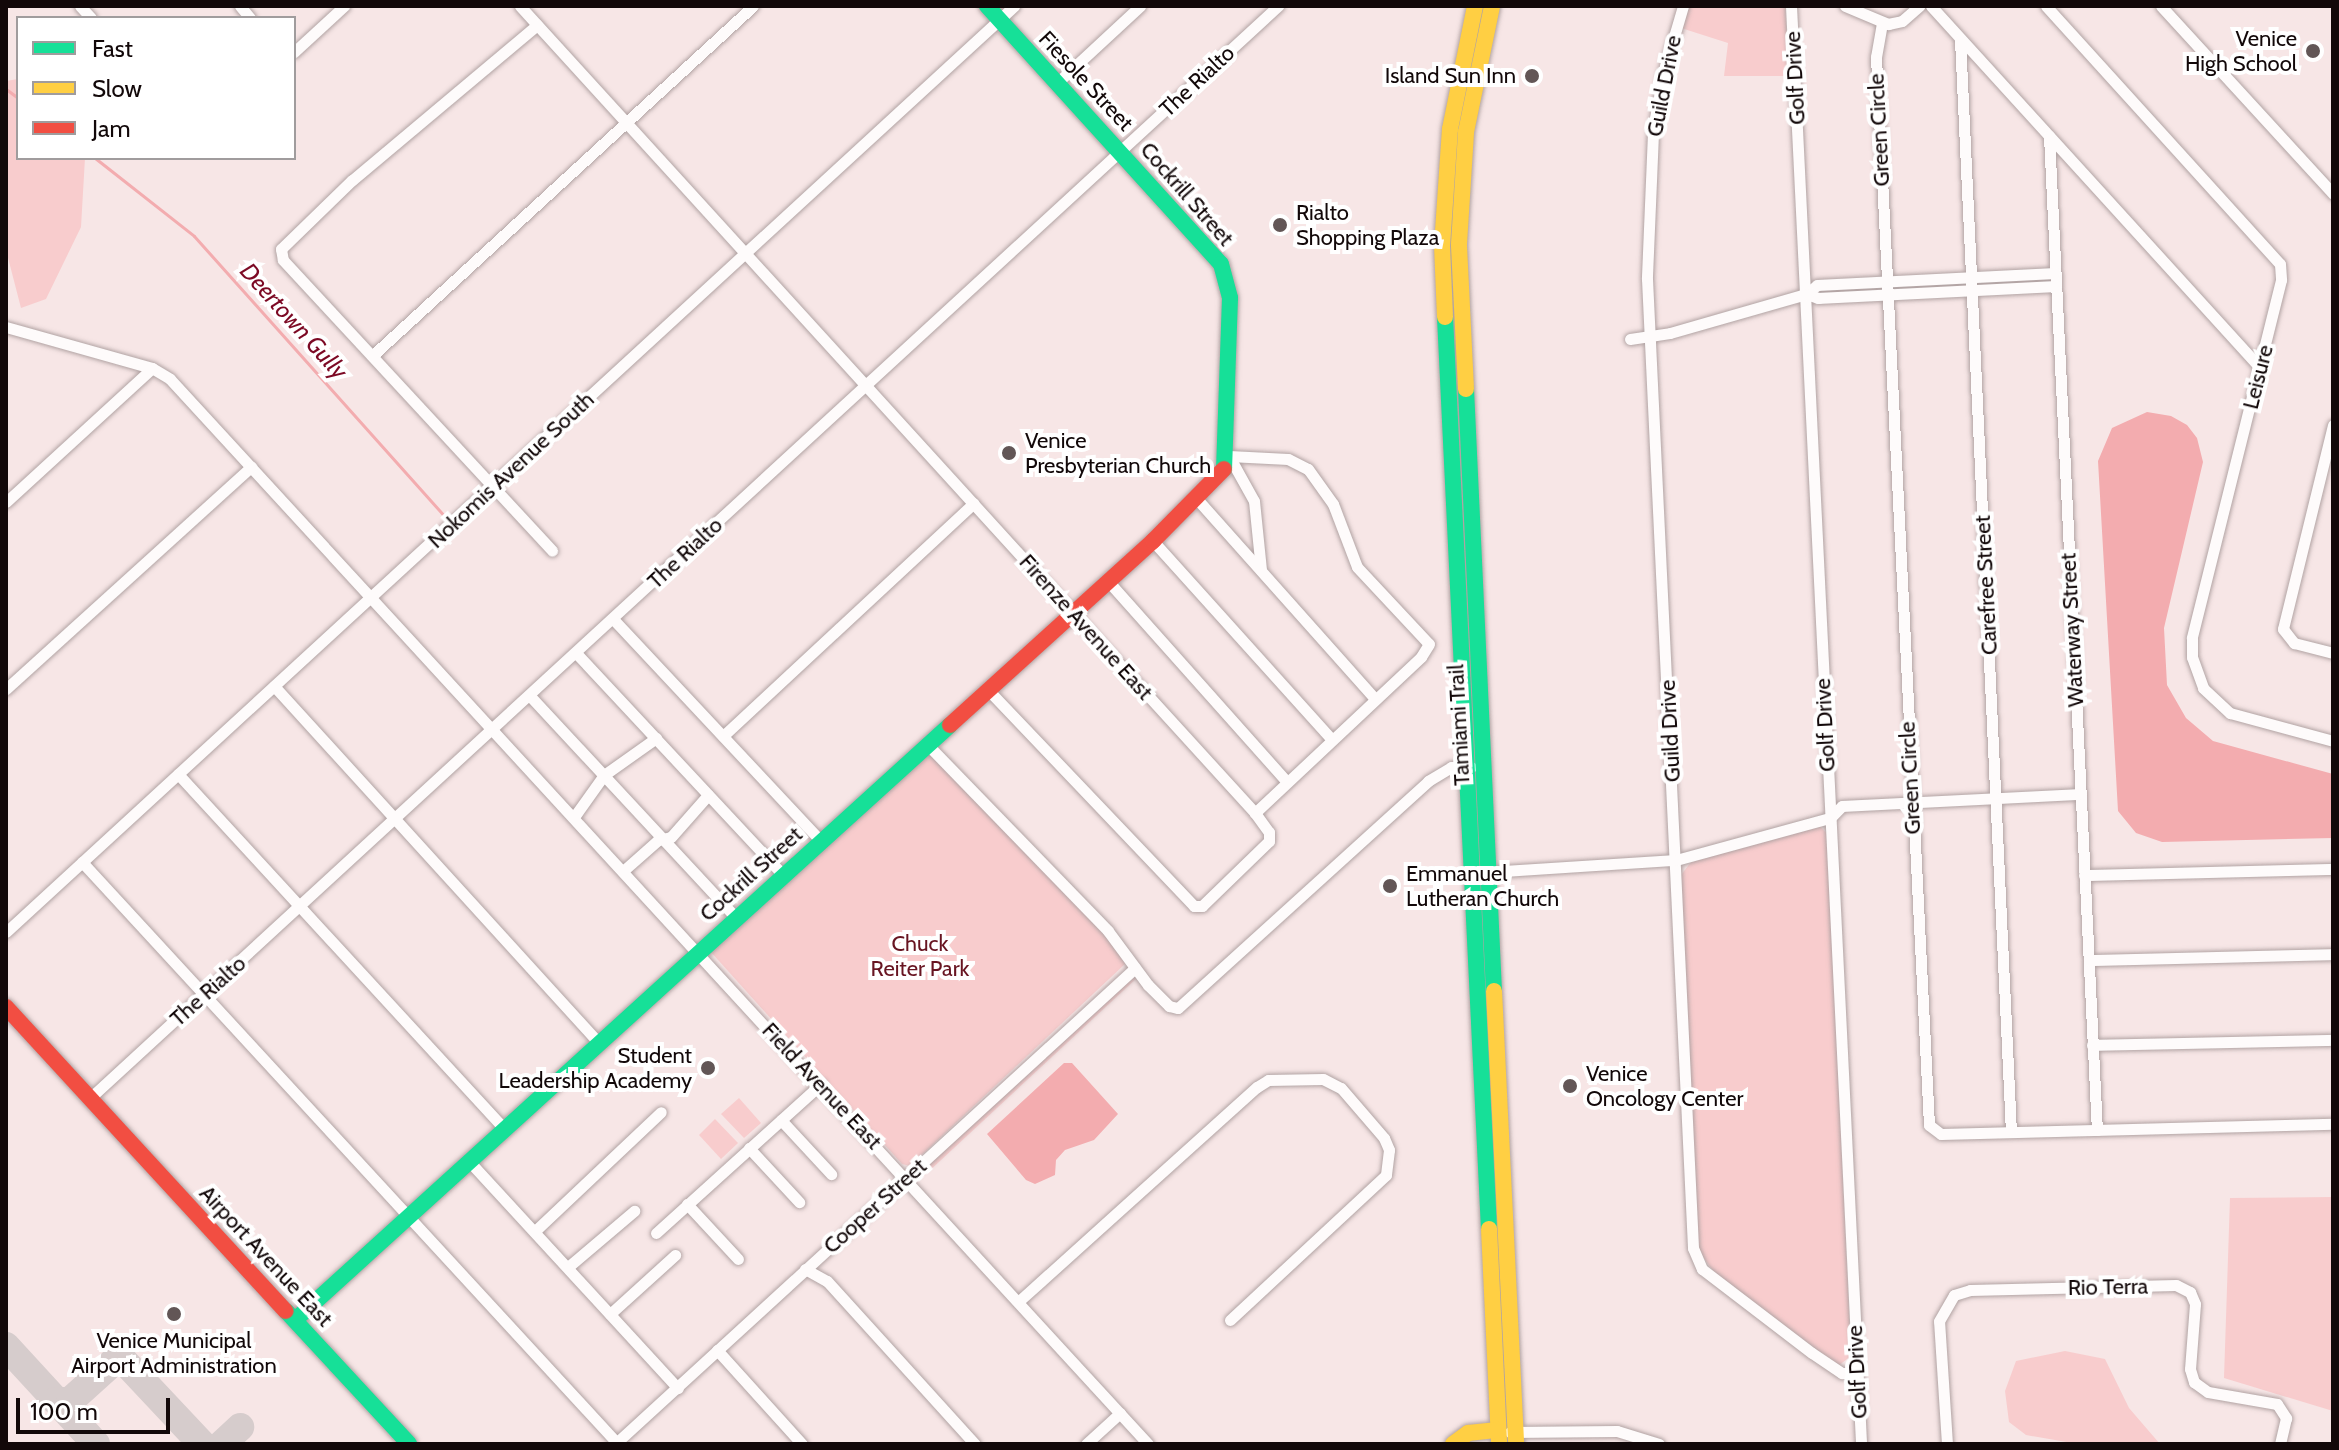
<!DOCTYPE html>
<html>
<head>
<meta charset="utf-8">
<style>
  body { margin:0 }
  #map { position:relative; width:2339px; height:1450px; overflow:hidden; background:#f7e6e6; font-family:Cabin,sans-serif }
  div>[style] { position:absolute }
  [style*='--x'] { left:calc(var(--x)*1px); top:calc(var(--y)*1px); width:calc(var(--w)*1px); rotate:calc(var(--a)*1deg) }
  .green>* { inset:0; background:#f8cccd }
  .water>* { inset:0; background:#f3acaf }
  .stream>* { height:3px; margin:-1.5px; padding:0 1.5px; transform-origin:1.5px; border-radius:1.5px; background:#f3acaf }
  .taxiway>* { height:28px; margin:-14px; padding:0 14px; transform-origin:14px; border-radius:14px; background:#d6cccc }
  .roads { filter:drop-shadow(0 0 2px #b1a3a3) drop-shadow(0 0 2px #b1a3a3) }
  .street>* { height:11px; margin:-5.5px; padding:0 5.5px; transform-origin:5.5px; border-radius:5.5px; background:#fefbfb }
  .fast>* { height:16px; margin:-8px; padding:0 8px; transform-origin:8px; border-radius:8px; background:#16e098 }
  .slow>* { height:16px; margin:-8px; padding:0 8px; transform-origin:8px; border-radius:8px; background:#ffcf43 }
  .jam>* { height:16px; margin:-8px; padding:0 8px; transform-origin:8px; border-radius:8px; background:#f24e42 }
  .dots>* { width:22px; height:22px; translate:-50% -50%; box-sizing:border-box; border:4px solid #fff; border-radius:50% }
  span { translate:-50% -50%; white-space:nowrap; text-align:center; line-height:1.15; -webkit-text-stroke:8px #fff; paint-order:stroke }
  .poi-label { font-size:22px; color:#120809 }
  .right { translate:-100% -50%; text-align:right }
  .left { translate:0 -50%; text-align:left }
  .street-label { font-size:22px; color:#120809 }
  .park-label { font-size:22px; color:#681522 }
  .water-label { font-size:24px; color:#7c0924; font-style:italic }
  .frame { position:absolute; inset:0; border:8px solid #120809; pointer-events:none }
  .legend { position:absolute; left:16px; top:16px; width:280px; height:144px; box-sizing:border-box; background:#fff; border:2px solid #a09c9d; margin:0; padding:10px 14px; list-style:none; font-size:24px; color:#120809 }
  .legend li { display:flex; align-items:center; gap:16px; height:40px }
  .legend b { width:40px; border:2px solid #a09c9d }
  .scale { position:absolute; left:16px; top:1398px; width:154px; height:36px; box-sizing:border-box; border:4px solid #120809; border-top:0; padding-left:10px; font-size:24px; line-height:28px; white-space:nowrap; color:#120809; -webkit-text-stroke:6px #fff; paint-order:stroke }
</style>
</head>
<body>
<div id="map">
  <div class="green">
    <i style="clip-path:polygon(1690px 6px,1785px 6px,1789px 76px,1724px 76px,1728px 43px,1681px 28px)"></i>
    <i style="clip-path:polygon(18px 79px,18px 158px,85px 158px,81px 227px,46px 299px,21px 308px,6px 250px,6px 81px)"></i>
    <i style="clip-path:polygon(928px 753px,1115px 944px,1126px 963px,910px 1166px,902px 1164px,710px 951px)"></i>
    <i style="clip-path:polygon(1819px 825px,1827px 834px,1851px 1356px,1838px 1366px,1714px 1272px,1698px 1250px,1681px 875px,1691px 862px)"></i>
    <i style="clip-path:polygon(1127px 973px,1138px 977px,912px 1187px,901px 1169px,910px 1170px)"></i>
    <i style="clip-path:polygon(739px 1098px,761px 1123px,744px 1138px,721px 1114px)"></i>
    <i style="clip-path:polygon(715px 1119px,738px 1143px,721px 1159px,699px 1135px)"></i>
    <i style="clip-path:polygon(2333px 1197px,2333px 1411px,2224px 1378px,2230px 1198px)"></i>
    <i style="clip-path:polygon(2065px 1351px,2105px 1359px,2129px 1408px,2160px 1444px,2078px 1444px,2026px 1435px,2009px 1422px,2005px 1391px,2016px 1361px)"></i>
  </div>
  <div class="water">
    <i style="clip-path:polygon(2147px 412px,2171px 416px,2187px 425px,2197px 438px,2203px 462px,2164px 628px,2167px 685px,2186px 718px,2213px 741px,2333px 774px,2333px 838px,2162px 842px,2136px 833px,2118px 811px,2098px 461px,2112px 428px)"></i>
    <i style="clip-path:polygon(1064px 1063px,1072px 1063px,1118px 1114px,1094px 1140px,1065px 1150px,1056px 1160px,1055px 1175px,1035px 1184px,1026px 1180px,987px 1134px)"></i>
  </div>
  <div class="stream">
    <i style="--x:6;--y:89;--w:15;--a:37"></i>
    <i style="--x:95;--y:158;--w:126;--a:38.2"></i>
    <i style="--x:194;--y:236;--w:384;--a:48.2"></i>
  </div>
  <div class="taxiway">
    <i style="--x:6;--y:1346;--w:133;--a:47.4"></i>
    <i style="--x:56;--y:1401;--w:14;--a:0"></i>
    <i style="--x:70;--y:1401;--w:57;--a:-42.1"></i>
    <i style="--x:112;--y:1363;--w:12;--a:-9"></i>
    <i style="--x:124;--y:1361;--w:114;--a:46.8"></i>
    <i style="--x:222;--y:1444;--w:25;--a:-43"></i>
  </div>
  <div class="roads">
    <div class="street">
      <i style="--x:80;--y:6;--w:16;--a:47"></i>
      <i style="--x:240;--y:6;--w:16;--a:50"></i>
      <i style="--x:520;--y:6;--w:1092;--a:47.67"></i>
      <i style="--x:1255;--y:813;--w:24;--a:54"></i>
      <i style="--x:1269;--y:832;--w:9;--a:90"></i>
      <i style="--x:1269;--y:841;--w:93;--a:135.9"></i>
      <i style="--x:1202;--y:906;--w:8;--a:180"></i>
      <i style="--x:1194;--y:906;--w:298;--a:-133.6"></i>
      <i style="--x:1683;--y:6;--w:71;--a:106.4"></i>
      <i style="--x:1663;--y:74;--w:60;--a:99.6"></i>
      <i style="--x:1653;--y:133;--w:146;--a:92.4"></i>
      <i style="--x:1647;--y:279;--w:970;--a:87.28"></i>
      <i style="--x:1693;--y:1248;--w:23;--a:67"></i>
      <i style="--x:1702;--y:1269;--w:138;--a:37.4"></i>
      <i style="--x:1812;--y:1353;--w:36;--a:34"></i>
      <i style="--x:1842;--y:1373;--w:15;--a:0"></i>
      <i style="--x:1791;--y:6;--w:1440;--a:87.21"></i>
      <i style="--x:1845;--y:6;--w:47;--a:22.7"></i>
      <i style="--x:1888;--y:24;--w:14;--a:-12"></i>
      <i style="--x:1902;--y:21;--w:23;--a:-41"></i>
      <i style="--x:1931;--y:6;--w:488;--a:47.7"></i>
      <i style="--x:2046;--y:6;--w:348;--a:47.8"></i>
      <i style="--x:2280;--y:264;--w:16;--a:86"></i>
      <i style="--x:2281;--y:280;--w:369;--a:104"></i>
      <i style="--x:2192;--y:638;--w:19;--a:90"></i>
      <i style="--x:2192;--y:657;--w:33;--a:70"></i>
      <i style="--x:2203;--y:688;--w:37;--a:43"></i>
      <i style="--x:2230;--y:713;--w:107;--a:15.2"></i>
      <i style="--x:2161;--y:6;--w:255;--a:47.5"></i>
      <i style="--x:1882;--y:23;--w:35;--a:100"></i>
      <i style="--x:1876;--y:57;--w:1069;--a:87.16"></i>
      <i style="--x:1929;--y:1125;--w:15;--a:37"></i>
      <i style="--x:1941;--y:1134;--w:392;--a:-1.5"></i>
      <i style="--x:537;--y:25;--w:241;--a:140"></i>
      <i style="--x:352;--y:180;--w:99;--a:135.8"></i>
      <i style="--x:281;--y:249;--w:11;--a:80"></i>
      <i style="--x:283;--y:260;--w:396;--a:47.2"></i>
      <i style="--x:1960;--y:39;--w:1094;--a:87.33"></i>
      <i style="--x:294;--y:52;--w:68;--a:-42.6"></i>
      <i style="--x:1058;--y:82;--w:112;--a:-42.8"></i>
      <i style="--x:2049;--y:136;--w:995;--a:87.24"></i>
      <i style="--x:1806;--y:294;--w:14;--a:-39"></i>
      <i style="--x:1817;--y:285;--w:238;--a:-2.9"></i>
      <i style="--x:6;--y:327;--w:152;--a:15.7"></i>
      <i style="--x:152;--y:368;--w:21;--a:31"></i>
      <i style="--x:170;--y:379;--w:1446;--a:47.44"></i>
      <i style="--x:1630;--y:339;--w:40;--a:-8.5"></i>
      <i style="--x:1670;--y:333;--w:141;--a:-16"></i>
      <i style="--x:1806;--y:294;--w:13;--a:18"></i>
      <i style="--x:1818;--y:298;--w:238;--a:-2.9"></i>
      <i style="--x:372;--y:356;--w:517;--a:-42.57"></i>
      <i style="--x:2333;--y:425;--w:210;--a:103.8"></i>
      <i style="--x:2283;--y:629;--w:18;--a:52"></i>
      <i style="--x:2294;--y:643;--w:40;--a:14.4"></i>
      <i style="--x:1229;--y:456;--w:59;--a:2.9"></i>
      <i style="--x:1288;--y:459;--w:22;--a:27"></i>
      <i style="--x:1308;--y:469;--w:43;--a:54.5"></i>
      <i style="--x:1333;--y:504;--w:67;--a:69.1"></i>
      <i style="--x:1357;--y:567;--w:105;--a:46.9"></i>
      <i style="--x:1429;--y:644;--w:15;--a:122"></i>
      <i style="--x:1421;--y:657;--w:228;--a:136.8"></i>
      <i style="--x:1229;--y:456;--w:51;--a:60.9"></i>
      <i style="--x:1254;--y:501;--w:69;--a:84.2"></i>
      <i style="--x:1197;--y:499;--w:266;--a:48.3"></i>
      <i style="--x:6;--y:502;--w:198;--a:-42.5"></i>
      <i style="--x:1153;--y:541;--w:266;--a:48"></i>
      <i style="--x:1108;--y:581;--w:269;--a:48.3"></i>
      <i style="--x:614;--y:620;--w:301;--a:46.9"></i>
      <i style="--x:576;--y:653;--w:304;--a:47"></i>
      <i style="--x:274;--y:686;--w:481;--a:47.7"></i>
      <i style="--x:6;--y:689;--w:331;--a:-42.2"></i>
      <i style="--x:530;--y:696;--w:303;--a:47.1"></i>
      <i style="--x:723;--y:736;--w:342;--a:-42.9"></i>
      <i style="--x:927;--y:744;--w:260;--a:45.9"></i>
      <i style="--x:1108;--y:931;--w:67;--a:53.5"></i>
      <i style="--x:1148;--y:985;--w:30;--a:45"></i>
      <i style="--x:1169;--y:1006;--w:9;--a:13"></i>
      <i style="--x:1178;--y:1008;--w:338;--a:-42.2"></i>
      <i style="--x:1428;--y:781;--w:27;--a:-31"></i>
      <i style="--x:1451;--y:767;--w:20;--a:0"></i>
      <i style="--x:178;--y:774;--w:481;--a:47.4"></i>
      <i style="--x:574;--y:817;--w:52;--a:-54.5"></i>
      <i style="--x:604;--y:775;--w:64;--a:-35.4"></i>
      <i style="--x:82;--y:862;--w:791;--a:47.36"></i>
      <i style="--x:623;--y:871;--w:47;--a:-41.5"></i>
      <i style="--x:658;--y:840;--w:13;--a:-13"></i>
      <i style="--x:671;--y:837;--w:56;--a:-48.6"></i>
      <i style="--x:1488;--y:872;--w:188;--a:-3.7"></i>
      <i style="--x:1676;--y:860;--w:160;--a:-15.3"></i>
      <i style="--x:1830;--y:818;--w:17;--a:-45"></i>
      <i style="--x:1842;--y:806;--w:239;--a:-2.9"></i>
      <i style="--x:2084;--y:875;--w:249;--a:-1.4"></i>
      <i style="--x:6;--y:932;--w:1369;--a:-42.57"></i>
      <i style="--x:2089;--y:960;--w:244;--a:-1.4"></i>
      <i style="--x:2092;--y:1045;--w:241;--a:-1.2"></i>
      <i style="--x:90;--y:1098;--w:1614;--a:-42.59"></i>
      <i style="--x:781;--y:1120;--w:74;--a:47.2"></i>
      <i style="--x:749;--y:1148;--w:74;--a:47.2"></i>
      <i style="--x:468;--y:1160;--w:310;--a:47.4"></i>
      <i style="--x:687;--y:1204;--w:75;--a:47.2"></i>
      <i style="--x:535;--y:1231;--w:173;--a:-43.4"></i>
      <i style="--x:656;--y:1233;--w:222;--a:-42.1"></i>
      <i style="--x:568;--y:1267;--w:87;--a:-40.3"></i>
      <i style="--x:805;--y:1269;--w:25;--a:29"></i>
      <i style="--x:827;--y:1281;--w:220;--a:47.8"></i>
      <i style="--x:1019;--y:1301;--w:320;--a:-42"></i>
      <i style="--x:1257;--y:1087;--w:13;--a:-32"></i>
      <i style="--x:1268;--y:1080;--w:55;--a:-1"></i>
      <i style="--x:1323;--y:1079;--w:20;--a:27"></i>
      <i style="--x:1341;--y:1088;--w:66;--a:49.3"></i>
      <i style="--x:1384;--y:1138;--w:13;--a:67"></i>
      <i style="--x:1389;--y:1150;--w:25;--a:97"></i>
      <i style="--x:1386;--y:1175;--w:213;--a:137.1"></i>
      <i style="--x:610;--y:1314;--w:88;--a:-42.2"></i>
      <i style="--x:717;--y:1350;--w:127;--a:47.9"></i>
      <i style="--x:1510;--y:1432;--w:107;--a:-0.5"></i>
      <i style="--x:1617;--y:1431;--w:44;--a:17.2"></i>
      <i style="--x:615;--y:1444;--w:705;--a:-42.47"></i>
      <i style="--x:1086;--y:1444;--w:46;--a:-42.4"></i>
      <i style="--x:1947;--y:1444;--w:123;--a:-93.7"></i>
      <i style="--x:1939;--y:1321;--w:30;--a:-60"></i>
      <i style="--x:1954;--y:1295;--w:17;--a:-17"></i>
      <i style="--x:1970;--y:1290;--w:206;--a:-1.4"></i>
      <i style="--x:2176;--y:1285;--w:16;--a:27"></i>
      <i style="--x:2190;--y:1292;--w:13;--a:67"></i>
      <i style="--x:2195;--y:1304;--w:65;--a:94.4"></i>
      <i style="--x:2190;--y:1369;--w:14;--a:73"></i>
      <i style="--x:2194;--y:1382;--w:17;--a:36"></i>
      <i style="--x:2208;--y:1392;--w:70;--a:9.9"></i>
      <i style="--x:2277;--y:1404;--w:17;--a:57"></i>
      <i style="--x:2286;--y:1418;--w:27;--a:103"></i>
    </div>
    <div class="fast">
      <i style="--x:987;--y:6;--w:348;--a:47.8"></i>
      <i style="--x:1221;--y:264;--w:35;--a:75"></i>
      <i style="--x:1230;--y:298;--w:171;--a:92"></i>
      <i style="--x:1445;--y:317;--w:913;--a:87.24"></i>
      <i style="--x:1466;--y:389;--w:603;--a:87.34"></i>
      <i style="--x:286;--y:1311;--w:181;--a:47.2"></i>
      <i style="--x:295;--y:1320;--w:885;--a:-42.25"></i>
    </div>
    <div class="slow">
      <i style="--x:1445;--y:317;--w:71;--a:-92.4"></i>
      <i style="--x:1442;--y:246;--w:117;--a:-86.1"></i>
      <i style="--x:1450;--y:129;--w:126;--a:-78.5"></i>
      <i style="--x:1466;--y:389;--w:145;--a:-92.8"></i>
      <i style="--x:1459;--y:244;--w:112;--a:-86.4"></i>
      <i style="--x:1466;--y:132;--w:129;--a:-78.3"></i>
      <i style="--x:1494;--y:991;--w:454;--a:87.2"></i>
      <i style="--x:1489;--y:1229;--w:215;--a:87.3"></i>
      <i style="--x:1453;--y:1444;--w:19;--a:-36"></i>
      <i style="--x:1468;--y:1433;--w:30;--a:-6"></i>
    </div>
    <div class="jam">
      <i style="--x:950;--y:725;--w:274;--a:-42.2"></i>
      <i style="--x:1153;--y:541;--w:101;--a:-45.4"></i>
      <i style="--x:6;--y:1007;--w:413;--a:47.4"></i>
    </div>
  </div>
  <div class="dots">
    <i style="left:2313px;top:51px;background:#625656"></i>
    <i style="left:1532px;top:76px;background:#625656"></i>
    <i style="left:1280px;top:225px;background:#625656"></i>
    <i style="left:1009px;top:453px;background:#625656"></i>
    <i style="left:1390px;top:886px;background:#625656"></i>
    <i style="left:708px;top:1068px;background:#625656"></i>
    <i style="left:1570px;top:1086px;background:#625656"></i>
    <i style="left:174px;top:1314px;background:#625656"></i>
  </div>
  <div class="poi-label">
    <span class="right" style="left:2297px;top:51px">Venice<br>High School</span>
    <span class="right" style="left:1516px;top:76px">Island Sun Inn</span>
    <span class="left" style="left:1296px;top:225px">Rialto<br>Shopping Plaza</span>
    <span class="left" style="left:1025px;top:453px">Venice<br>Presbyterian Church</span>
    <span class="left" style="left:1406px;top:886px">Emmanuel<br>Lutheran Church</span>
    <span class="right" style="left:692px;top:1068px">Student<br>Leadership Academy</span>
    <span class="left" style="left:1586px;top:1086px">Venice<br>Oncology Center</span>
    <span style="left:174px;top:1353px">Venice Municipal<br>Airport Administration</span>
  </div>
  <div class="street-label">
    <span style="left:1795px;top:78px;rotate:-93deg">Golf Drive</span>
    <span style="left:1086px;top:81px;rotate:47deg">Fiesole Street</span>
    <span style="left:1197px;top:81px;rotate:-43deg">The Rialto</span>
    <span style="left:1664px;top:86px;rotate:-79deg">Guild Drive</span>
    <span style="left:1879px;top:130px;rotate:-93deg">Green Circle</span>
    <span style="left:1187px;top:194px;rotate:49deg">Cockrill Street</span>
    <span style="left:2258px;top:377px;rotate:-76deg">Leisure</span>
    <span style="left:511px;top:470px;rotate:-43deg">Nokomis Avenue South</span>
    <span style="left:685px;top:553px;rotate:-43deg">The Rialto</span>
    <span style="left:1986px;top:585px;rotate:-93deg">Carefree Street</span>
    <span style="left:1086px;top:627px;rotate:48deg">Firenze Avenue East</span>
    <span style="left:2072px;top:630px;rotate:-93deg">Waterway Street</span>
    <span style="left:1459px;top:725px;rotate:-93deg">Tamiami Trail</span>
    <span style="left:1825px;top:725px;rotate:-93deg">Golf Drive</span>
    <span style="left:1670px;top:731px;rotate:-93deg">Guild Drive</span>
    <span style="left:1910px;top:778px;rotate:-93deg">Green Circle</span>
    <span style="left:751px;top:874px;rotate:-42deg">Cockrill Street</span>
    <span style="left:208px;top:991px;rotate:-42deg">The Rialto</span>
    <span style="left:822px;top:1086px;rotate:47deg">Field Avenue East</span>
    <span style="left:875px;top:1206px;rotate:-42deg">Cooper Street</span>
    <span style="left:266px;top:1256px;rotate:47deg">Airport Avenue East</span>
    <span style="left:2108px;top:1287px;rotate:-1deg">Rio Terra</span>
    <span style="left:1857px;top:1372px;rotate:-93deg">Golf Drive</span>
  </div>
  <div class="park-label">
    <span style="left:920px;top:956px">Chuck<br>Reiter Park</span>
  </div>
  <div class="water-label">
    <span style="left:294px;top:321px;rotate:48deg">Deertown Gully</span>
  </div>
  <div class="frame"></div>
  <ul class="legend">
  <li><b style="height:10px;background:#16e098"></b>Fast</li>
  <li><b style="height:10px;background:#ffcf43"></b>Slow</li>
  <li><b style="height:10px;background:#f24e42"></b>Jam</li>
  </ul>
  <div class="scale">100 m</div>
</div>
</body>
</html>
